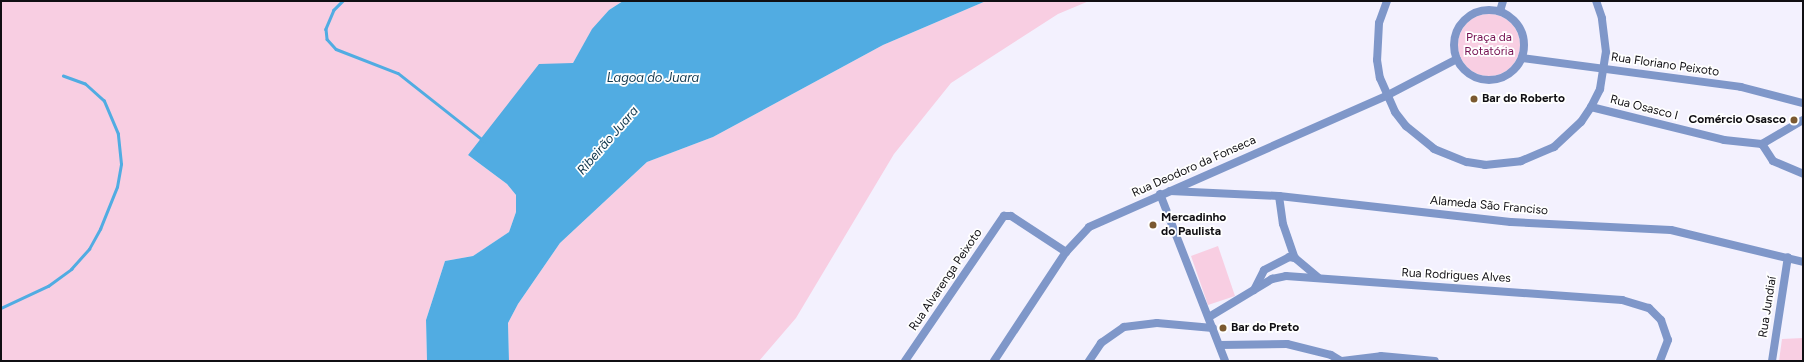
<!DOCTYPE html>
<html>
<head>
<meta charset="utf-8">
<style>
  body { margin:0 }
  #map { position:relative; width:1804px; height:362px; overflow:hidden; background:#f3f1fe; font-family:Figtree,sans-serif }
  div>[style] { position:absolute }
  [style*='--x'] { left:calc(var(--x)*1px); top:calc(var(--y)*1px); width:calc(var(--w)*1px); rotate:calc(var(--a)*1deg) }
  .green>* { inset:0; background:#f8cee2 }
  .round { border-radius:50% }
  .water>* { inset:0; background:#51ace2 }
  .stream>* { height:2.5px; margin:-1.25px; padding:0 1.25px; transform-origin:1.25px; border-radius:1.25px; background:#51ace2 }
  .street>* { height:8px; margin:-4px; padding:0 4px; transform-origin:4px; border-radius:4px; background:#7f97c9 }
  .street>.ring { margin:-4px; padding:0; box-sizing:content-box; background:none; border:8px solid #7f97c9; border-radius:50% }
  .dots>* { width:11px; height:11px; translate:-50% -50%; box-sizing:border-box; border:2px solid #fff; border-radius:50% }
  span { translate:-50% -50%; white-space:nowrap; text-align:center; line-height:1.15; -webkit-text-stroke:3.5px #fff; paint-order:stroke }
  .park-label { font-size:12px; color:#761252 }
  .street-label { font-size:12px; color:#100f13 }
  .poi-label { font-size:12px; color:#100f13; font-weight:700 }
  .left { translate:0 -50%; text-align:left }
  .right { translate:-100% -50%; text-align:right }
  .water-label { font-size:13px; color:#10374d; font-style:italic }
  .frame { position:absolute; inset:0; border:2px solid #100f13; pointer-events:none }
</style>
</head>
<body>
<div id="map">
  <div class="green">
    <i style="clip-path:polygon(1px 1px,623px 1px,609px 10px,593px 29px,573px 63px,488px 133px,468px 155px,507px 184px,516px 195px,516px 212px,509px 232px,473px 256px,445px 261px,426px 320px,427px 361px,1px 361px)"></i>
    <i style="clip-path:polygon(986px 1px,1089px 1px,1058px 14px,951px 83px,894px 154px,796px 318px,759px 361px,509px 361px,508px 323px,518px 304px,560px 243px,647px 162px,713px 137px,883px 45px)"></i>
    <i class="round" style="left:1458px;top:14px;width:62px;height:62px"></i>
    <i style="clip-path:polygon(1218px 246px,1235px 296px,1208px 305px,1191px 256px)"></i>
    <i style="clip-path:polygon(1803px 338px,1803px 361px,1779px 361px,1782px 339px)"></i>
  </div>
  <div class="water">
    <i style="clip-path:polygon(623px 1px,986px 1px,883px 45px,713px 137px,647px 162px,560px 243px,518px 304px,508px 323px,509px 361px,427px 361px,426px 320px,445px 261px,473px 256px,509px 232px,516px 212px,516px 195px,507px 184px,468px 155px,539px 64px,573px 63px,592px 29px,609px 10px)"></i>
  </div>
  <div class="stream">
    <i style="--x:343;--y:1;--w:13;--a:135"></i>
    <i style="--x:334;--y:10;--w:21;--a:113"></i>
    <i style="--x:326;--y:29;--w:10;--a:84"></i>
    <i style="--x:327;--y:39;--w:13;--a:48"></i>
    <i style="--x:336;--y:49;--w:66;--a:21.2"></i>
    <i style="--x:398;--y:73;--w:110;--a:38.3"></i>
    <i style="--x:1;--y:308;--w:52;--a:-25.1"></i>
    <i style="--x:48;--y:286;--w:29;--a:-36"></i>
    <i style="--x:71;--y:269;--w:27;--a:-48"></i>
    <i style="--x:89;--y:249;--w:23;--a:-61"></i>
    <i style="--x:100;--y:229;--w:45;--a:-68"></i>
    <i style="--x:117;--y:187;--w:23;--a:-80"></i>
    <i style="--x:121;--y:164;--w:30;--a:-96"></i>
    <i style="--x:118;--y:134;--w:36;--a:-113"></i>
    <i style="--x:104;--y:101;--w:25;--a:-138"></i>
    <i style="--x:85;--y:84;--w:23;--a:-160"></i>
  </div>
  <div class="street">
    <i style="--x:1387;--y:1;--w:23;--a:110"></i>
    <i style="--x:1379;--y:23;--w:37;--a:93"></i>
    <i style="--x:1377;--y:60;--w:18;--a:81"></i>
    <i style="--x:1380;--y:78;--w:37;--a:66"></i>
    <i style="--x:1395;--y:112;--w:18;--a:52"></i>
    <i style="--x:1406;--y:126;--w:36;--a:39"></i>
    <i style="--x:1434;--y:149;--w:35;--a:22"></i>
    <i style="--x:1467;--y:162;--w:18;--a:9"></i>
    <i style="--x:1485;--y:165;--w:36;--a:-6"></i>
    <i style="--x:1521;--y:161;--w:36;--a:-23"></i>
    <i style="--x:1554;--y:147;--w:37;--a:-43"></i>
    <i style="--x:1581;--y:122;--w:18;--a:-56"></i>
    <i style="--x:1591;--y:107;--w:20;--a:-63"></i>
    <i style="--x:1600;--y:89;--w:37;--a:-81"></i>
    <i style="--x:1606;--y:52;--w:34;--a:-97"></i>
    <i style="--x:1602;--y:18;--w:18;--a:-109"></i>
    <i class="ring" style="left:1454px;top:10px;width:62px;height:62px"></i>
    <i style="--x:1500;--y:11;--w:10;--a:-73"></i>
    <i style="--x:1522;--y:58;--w:221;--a:7.5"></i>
    <i style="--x:1741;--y:87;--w:64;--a:14.5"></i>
    <i style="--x:1591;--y:107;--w:137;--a:13.9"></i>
    <i style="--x:1724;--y:140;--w:38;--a:6"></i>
    <i style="--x:1803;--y:120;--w:48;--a:149.7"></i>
    <i style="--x:1762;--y:144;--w:20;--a:57"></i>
    <i style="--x:1773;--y:161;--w:33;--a:23"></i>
    <i style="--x:1170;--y:191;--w:109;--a:2.6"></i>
    <i style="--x:1279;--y:196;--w:233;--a:6.4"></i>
    <i style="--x:1511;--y:222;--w:160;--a:2.9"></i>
    <i style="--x:1671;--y:230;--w:136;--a:13.6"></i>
    <i style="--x:1160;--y:194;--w:179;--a:68.7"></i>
    <i style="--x:1279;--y:196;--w:28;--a:82"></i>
    <i style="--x:1283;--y:224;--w:36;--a:71"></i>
    <i style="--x:1254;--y:290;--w:22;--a:-63"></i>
    <i style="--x:1264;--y:270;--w:28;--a:-27"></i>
    <i style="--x:1289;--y:257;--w:6;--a:9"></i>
    <i style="--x:1295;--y:258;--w:30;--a:40"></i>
    <i style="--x:1209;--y:317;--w:74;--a:-31.1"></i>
    <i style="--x:1272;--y:279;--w:14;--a:-12"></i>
    <i style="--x:1286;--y:276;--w:337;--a:4.1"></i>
    <i style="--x:1622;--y:300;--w:28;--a:17"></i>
    <i style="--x:1649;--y:308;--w:17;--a:45"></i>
    <i style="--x:1661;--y:320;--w:21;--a:71"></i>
    <i style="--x:1668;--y:340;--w:22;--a:111"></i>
    <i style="--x:1220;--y:345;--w:67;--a:-0.9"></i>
    <i style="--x:1287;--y:344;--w:45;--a:14"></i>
    <i style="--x:1331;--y:355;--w:12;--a:31"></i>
    <i style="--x:905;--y:361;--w:176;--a:-55.7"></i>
    <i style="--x:1004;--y:216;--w:7;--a:0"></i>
    <i style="--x:1011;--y:216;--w:66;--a:33.2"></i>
    <i style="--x:994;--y:361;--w:131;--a:-56.6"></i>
    <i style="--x:1066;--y:252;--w:34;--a:-47"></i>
    <i style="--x:1089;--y:227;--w:325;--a:-23.8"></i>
    <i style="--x:1386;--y:96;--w:80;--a:-27.5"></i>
    <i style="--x:1089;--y:361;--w:22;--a:-56"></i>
    <i style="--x:1101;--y:343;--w:28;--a:-35"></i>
    <i style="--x:1124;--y:327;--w:33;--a:-7"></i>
    <i style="--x:1157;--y:323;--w:56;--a:5.1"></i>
    <i style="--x:1342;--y:361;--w:39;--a:-7"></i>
    <i style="--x:1381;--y:356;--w:54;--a:5.3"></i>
    <i style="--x:1772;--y:361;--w:105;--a:-81.3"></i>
  </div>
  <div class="dots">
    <i style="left:1474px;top:99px;background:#7b5930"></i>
    <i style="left:1794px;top:120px;background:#7b5930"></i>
    <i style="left:1153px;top:225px;background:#7b5930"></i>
    <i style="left:1223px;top:328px;background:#7b5930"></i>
  </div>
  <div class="park-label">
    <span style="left:1489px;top:45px">Praça da<br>Rotatória</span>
  </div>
  <div class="street-label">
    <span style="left:1665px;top:65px;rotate:8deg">Rua Floriano Peixoto</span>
    <span style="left:1644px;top:108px;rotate:14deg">Rua Osasco I</span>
    <span style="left:1194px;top:167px;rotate:-24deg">Rua Deodoro da Fonseca</span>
    <span style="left:1489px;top:206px;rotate:5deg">Alameda São Franciso</span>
    <span style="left:1456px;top:276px;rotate:3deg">Rua Rodrigues Alves</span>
    <span style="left:946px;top:280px;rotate:-56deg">Rua Alvarenga Peixoto</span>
    <span style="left:1768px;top:307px;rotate:-81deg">Rua Jundiaí</span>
  </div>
  <div class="poi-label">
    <span class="left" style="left:1482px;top:99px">Bar do Roberto</span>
    <span class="right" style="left:1786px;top:120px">Comércio Osasco</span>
    <span class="left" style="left:1161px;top:225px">Mercadinho<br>do Paulista</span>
    <span class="left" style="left:1231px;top:328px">Bar do Preto</span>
  </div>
  <div class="water-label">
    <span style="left:653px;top:78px">Lagoa do Juara</span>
    <span style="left:608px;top:141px;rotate:-49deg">Ribeirão Juara</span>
  </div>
  <div class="frame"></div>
</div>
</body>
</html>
